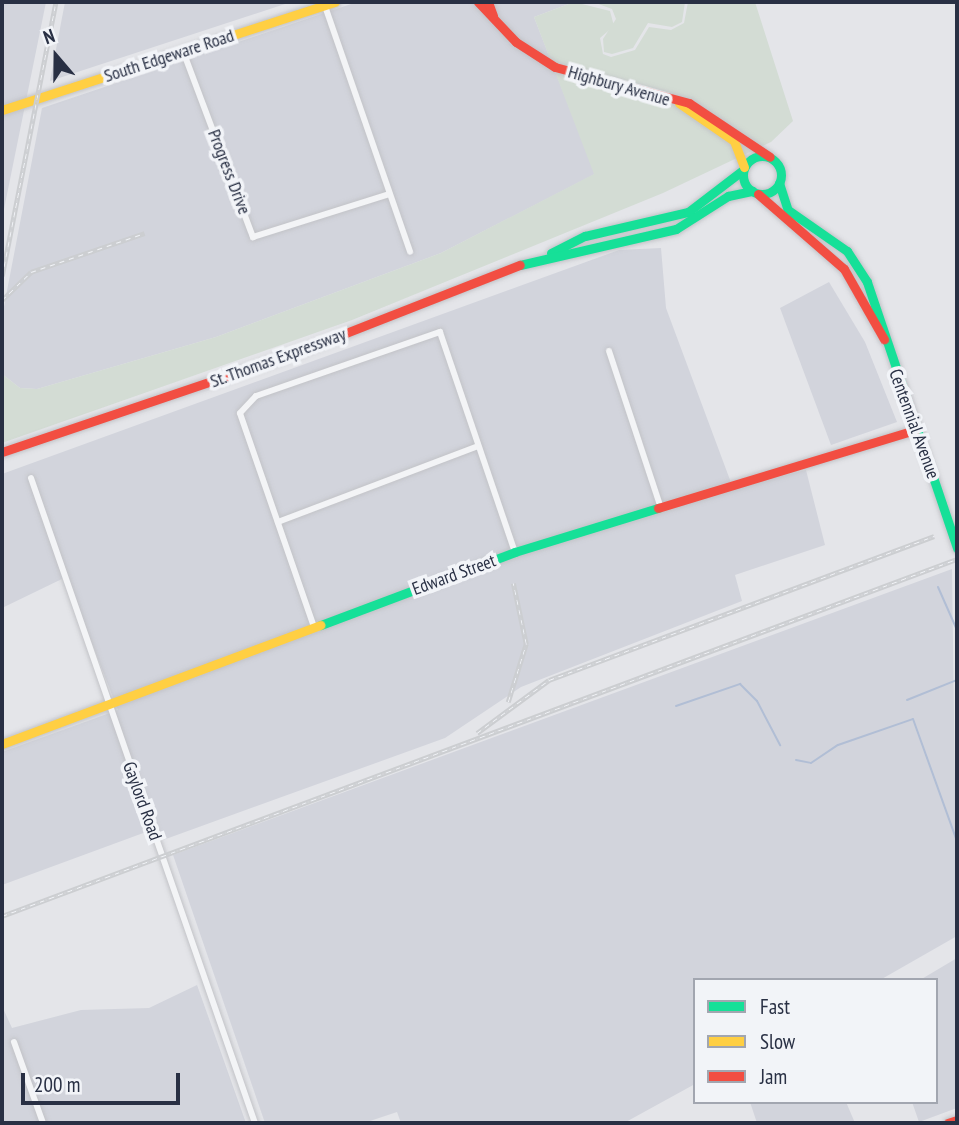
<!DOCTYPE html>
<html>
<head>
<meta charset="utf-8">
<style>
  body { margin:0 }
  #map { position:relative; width:959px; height:1125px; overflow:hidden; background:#e4e5e9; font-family:"PT Sans Narrow",sans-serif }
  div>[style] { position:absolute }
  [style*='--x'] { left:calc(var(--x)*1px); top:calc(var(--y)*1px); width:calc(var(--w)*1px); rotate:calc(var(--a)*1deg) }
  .built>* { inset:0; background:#d2d4dc }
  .green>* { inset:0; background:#d3dcd4 }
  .stream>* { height:2px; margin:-1px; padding:0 1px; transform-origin:1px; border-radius:1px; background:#b1bed5 }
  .roads { filter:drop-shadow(0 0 2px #c2c3c7) drop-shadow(0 0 2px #c2c3c7) }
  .street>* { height:6px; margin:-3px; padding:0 3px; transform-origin:3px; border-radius:3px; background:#f3f4f6 }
  .fast>* { height:9px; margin:-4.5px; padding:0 4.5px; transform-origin:4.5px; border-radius:4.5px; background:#16e098 }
  .fast>.ring { margin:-4.5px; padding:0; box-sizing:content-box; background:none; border:9px solid #16e098; border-radius:50% }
  .slow>* { height:9px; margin:-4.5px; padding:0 4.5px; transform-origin:4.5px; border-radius:4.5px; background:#ffcf43 }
  .jam>* { height:9px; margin:-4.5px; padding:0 4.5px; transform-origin:4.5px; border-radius:4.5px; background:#f24e42 }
  .rail>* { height:4.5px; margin-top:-2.25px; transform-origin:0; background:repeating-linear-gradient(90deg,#f2f4f8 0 5px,#ccced1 0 10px); box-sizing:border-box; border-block:2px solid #ccced1 }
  span { translate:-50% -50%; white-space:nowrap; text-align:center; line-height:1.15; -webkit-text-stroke:7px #f2f4f8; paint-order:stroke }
  .street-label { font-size:18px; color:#293044 }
  .frame { position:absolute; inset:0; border:4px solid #293044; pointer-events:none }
  .legend { position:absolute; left:693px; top:978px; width:245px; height:126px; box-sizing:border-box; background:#f2f4f8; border:2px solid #a2a6b0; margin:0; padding:9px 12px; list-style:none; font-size:21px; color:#293044 }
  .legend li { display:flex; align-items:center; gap:14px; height:35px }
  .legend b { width:35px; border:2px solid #a2a6b0 }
  .north { position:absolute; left:21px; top:21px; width:70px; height:70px; -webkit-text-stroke:5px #f2f4f8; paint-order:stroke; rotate:340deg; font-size:19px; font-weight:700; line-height:28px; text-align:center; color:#293044 }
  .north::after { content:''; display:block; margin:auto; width:24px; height:32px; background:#293044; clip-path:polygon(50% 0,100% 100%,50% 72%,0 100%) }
  .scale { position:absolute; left:21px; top:1073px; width:159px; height:32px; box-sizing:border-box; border:4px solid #293044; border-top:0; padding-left:9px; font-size:21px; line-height:24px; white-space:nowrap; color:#293044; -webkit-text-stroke:5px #f2f4f8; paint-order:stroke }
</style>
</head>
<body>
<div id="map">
  <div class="built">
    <i style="clip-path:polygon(2px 2px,46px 2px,2px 219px)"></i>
    <i style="clip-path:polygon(65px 2px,291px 2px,50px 81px)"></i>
    <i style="clip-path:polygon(357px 2px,574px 2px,534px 17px,595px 174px,441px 253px,216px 337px,37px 389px,20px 388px,2px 374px,2px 317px,42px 108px)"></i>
    <i style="clip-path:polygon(661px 248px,666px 308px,733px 488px,806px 470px,825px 545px,735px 575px,742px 601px,521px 687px,445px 738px,163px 840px,146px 832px,2px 885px,2px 752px,118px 710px,66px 577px,2px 608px,2px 474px,619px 250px)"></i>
    <i style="clip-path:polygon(829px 282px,865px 342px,897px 422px,831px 445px,780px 308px)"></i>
    <i style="clip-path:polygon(952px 569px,957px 936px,880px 980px,695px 980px,695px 1084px,624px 1123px,401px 1123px,397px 1112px,364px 1123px,265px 1123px,173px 855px)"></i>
    <i style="clip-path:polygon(957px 958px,957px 1108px,919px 1122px,912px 1102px,936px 1102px,936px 980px,920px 980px)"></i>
    <i style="clip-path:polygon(197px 985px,246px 1123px,2px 1123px,2px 1006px,12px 1028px,81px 1010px,149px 1008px)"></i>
    <i style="clip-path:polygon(750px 1102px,846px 1102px,855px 1123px,757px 1123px)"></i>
  </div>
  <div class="green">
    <i style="clip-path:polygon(574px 2px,610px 11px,614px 26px,600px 38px,603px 54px,611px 57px,635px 50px,649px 27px,671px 30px,684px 23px,688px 2px,755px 2px,793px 121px,771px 142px,663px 193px,352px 320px,2px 443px,2px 374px,20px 388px,37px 389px,216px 337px,441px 253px,594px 174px,534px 17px)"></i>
    <i style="clip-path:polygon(593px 2px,685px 2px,682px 22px,672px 27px,648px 23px,633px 48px,612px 54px,604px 52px,603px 39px,616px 19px,612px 9px)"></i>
  </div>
  <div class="stream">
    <i style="--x:938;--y:587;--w:47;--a:66.2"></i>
    <i style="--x:907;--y:700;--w:54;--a:-21.8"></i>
    <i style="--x:676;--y:706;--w:68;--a:-19"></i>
    <i style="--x:740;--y:684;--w:24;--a:45"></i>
    <i style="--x:757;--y:701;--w:50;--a:62.4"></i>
    <i style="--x:796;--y:760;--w:15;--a:11"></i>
    <i style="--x:811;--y:763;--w:32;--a:-34"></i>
    <i style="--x:838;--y:745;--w:79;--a:-19.1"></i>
    <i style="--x:913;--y:719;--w:130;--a:70.2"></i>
  </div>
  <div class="roads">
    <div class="street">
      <i style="--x:325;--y:6;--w:260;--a:70.9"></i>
      <i style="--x:183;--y:51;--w:199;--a:69.4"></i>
      <i style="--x:253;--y:237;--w:143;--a:-17.5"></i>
      <i style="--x:609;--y:351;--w:162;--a:71.7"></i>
      <i style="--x:31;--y:478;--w:683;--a:70.85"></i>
      <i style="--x:278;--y:522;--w:214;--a:-20.8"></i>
      <i style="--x:314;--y:627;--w:226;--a:-109.1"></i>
      <i style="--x:240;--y:413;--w:23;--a:-47"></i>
      <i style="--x:256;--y:396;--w:195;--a:-19.2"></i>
      <i style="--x:440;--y:332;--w:232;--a:71.2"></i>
      <i style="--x:14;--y:1042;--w:86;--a:70.3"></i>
    </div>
    <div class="fast">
      <i class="ring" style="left:743px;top:156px;width:29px;height:29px"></i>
      <i style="--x:779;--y:183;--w:28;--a:72"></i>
      <i style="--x:788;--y:210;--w:72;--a:34.8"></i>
      <i style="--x:847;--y:251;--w:37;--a:57"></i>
      <i style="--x:867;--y:282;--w:281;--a:71.3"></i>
      <i style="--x:551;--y:253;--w:38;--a:-27"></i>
      <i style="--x:585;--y:236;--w:106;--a:-13.1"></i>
      <i style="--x:688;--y:212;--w:69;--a:-37.4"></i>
      <i style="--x:520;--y:265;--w:160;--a:-13"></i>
      <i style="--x:676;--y:229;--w:62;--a:-32.4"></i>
      <i style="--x:728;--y:196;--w:25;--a:-12"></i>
      <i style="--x:321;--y:625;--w:207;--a:-20.6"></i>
      <i style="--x:515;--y:552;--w:150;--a:-17.1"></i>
    </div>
    <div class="slow">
      <i style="--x:679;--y:103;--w:67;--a:34.6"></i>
      <i style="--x:734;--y:141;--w:28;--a:69"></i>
      <i style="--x:2;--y:110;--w:350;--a:-18"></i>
      <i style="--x:2;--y:744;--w:340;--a:-20.5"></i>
    </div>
    <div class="jam">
      <i style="--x:478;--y:2;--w:55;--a:46.5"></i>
      <i style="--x:516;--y:42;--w:46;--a:32.7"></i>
      <i style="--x:555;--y:67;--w:139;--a:15"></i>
      <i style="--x:689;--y:103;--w:97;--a:33.7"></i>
      <i style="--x:488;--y:2;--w:15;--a:70"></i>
      <i style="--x:758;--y:194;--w:114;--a:41.1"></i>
      <i style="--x:844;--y:269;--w:81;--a:60.3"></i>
      <i style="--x:2;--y:452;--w:315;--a:-18.7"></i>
      <i style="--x:300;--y:351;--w:236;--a:-21.4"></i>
      <i style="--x:658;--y:508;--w:269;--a:-16.9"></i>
      <i style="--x:948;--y:1123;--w:9;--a:-18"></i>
    </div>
  </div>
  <div class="rail">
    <i style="--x:2;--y:276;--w:279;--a:-78.9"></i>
    <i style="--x:2;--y:300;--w:40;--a:-44"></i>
    <i style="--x:31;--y:272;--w:120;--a:-18.9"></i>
    <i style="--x:508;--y:702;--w:61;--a:-72.8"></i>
    <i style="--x:526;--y:644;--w:62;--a:-102"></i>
    <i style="--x:477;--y:733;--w:89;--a:-36.4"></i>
    <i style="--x:549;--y:680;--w:411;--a:-20.5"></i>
    <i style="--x:2;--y:916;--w:1020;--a:-20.5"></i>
  </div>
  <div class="street-label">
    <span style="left:169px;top:56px;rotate:-18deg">South Edgeware Road</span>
    <span style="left:619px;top:86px;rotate:16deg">Highbury Avenue</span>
    <span style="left:229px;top:172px;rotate:69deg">Progress Drive</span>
    <span style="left:278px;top:358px;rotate:-20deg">St. Thomas Expressway</span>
    <span style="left:914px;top:424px;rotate:70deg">Centennial Avenue</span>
    <span style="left:454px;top:575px;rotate:-20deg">Edward Street</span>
    <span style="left:142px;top:801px;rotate:70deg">Gaylord Road</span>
  </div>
  <div class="frame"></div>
  <ul class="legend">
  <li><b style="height:9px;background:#16e098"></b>Fast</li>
  <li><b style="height:9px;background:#ffcf43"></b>Slow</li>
  <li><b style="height:9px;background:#f24e42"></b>Jam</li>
  </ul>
  <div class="north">N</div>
  <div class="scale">200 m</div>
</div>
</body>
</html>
